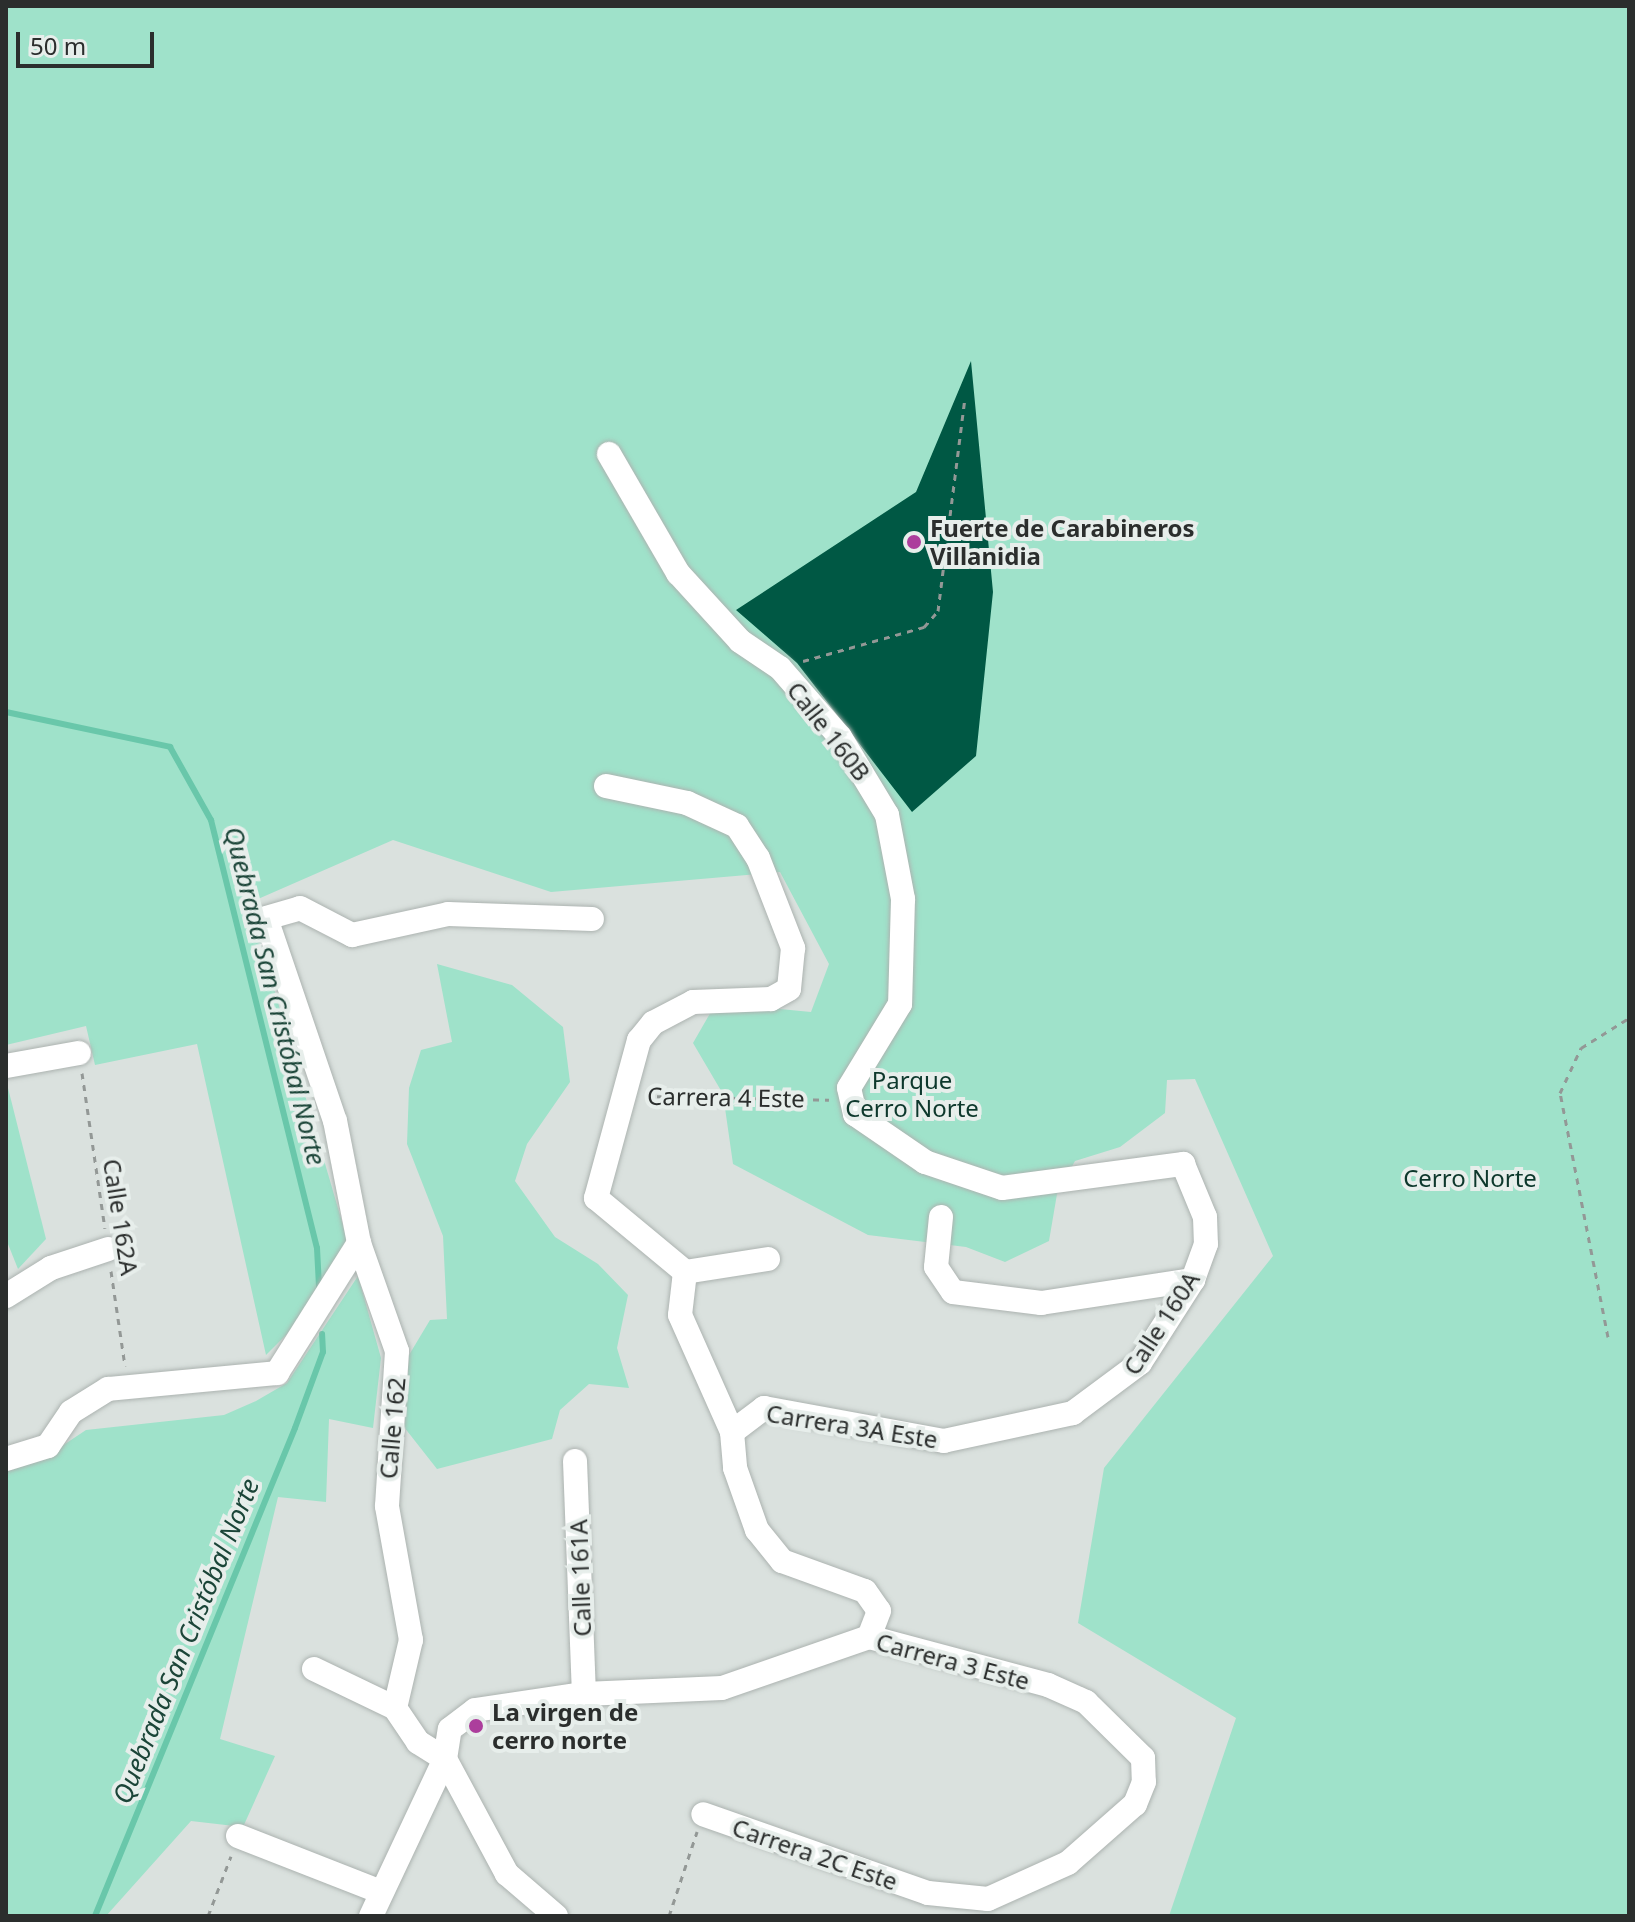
<!DOCTYPE html>
<html>
<head>
<meta charset="utf-8">
<style>
  body { margin:0 }
  #map { position:relative; width:1635px; height:1922px; overflow:hidden; background:#dae1de; font-family:"Noto Sans",sans-serif }
  div>[style] { position:absolute }
  [style*='--x'] { left:calc(var(--x)*1px); top:calc(var(--y)*1px); width:calc(var(--w)*1px); rotate:calc(var(--a)*1deg) }
  .green>* { inset:0; background:#9fe2ca }
  .stream>* { height:6px; margin:-3px; padding:0 3px; transform-origin:3px; border-radius:3px; background:#69c7aa }
  .building>* { inset:0; background:#005844 }
  .path>* { height:3px; margin-top:-1.5px; transform-origin:0; background:repeating-linear-gradient(90deg,#939896 0 6px,transparent 0 12px) }
  .roads { filter:drop-shadow(0 0 2px #acb3b0) drop-shadow(0 0 2px #acb3b0) }
  .minor>* { height:24px; margin:-12px; padding:0 12px; transform-origin:12px; border-radius:12px; background:#fff }
  .dots>* { width:22px; height:22px; translate:-50% -50%; box-sizing:border-box; border:4px solid #e7eeeb; border-radius:50% }
  span { translate:-50% -50%; white-space:nowrap; text-align:center; line-height:1.15; -webkit-text-stroke:8px #e7eeeb; paint-order:stroke }
  .poi-label { font-size:24px; color:#2b2e2d; font-weight:700 }
  .left { translate:0 -50%; text-align:left }
  .street-label { font-size:24px; color:#2b2e2d }
  .park-label { font-size:24px; color:#0d382c }
  .water-label { font-size:26px; color:#1b4538; font-style:italic }
  .frame { position:absolute; inset:0; border:8px solid #2b2e2d; pointer-events:none }
  .scale { position:absolute; left:16px; top:32px; width:138px; height:36px; box-sizing:border-box; border:4px solid #2b2e2d; border-top:0; padding-left:10px; font-size:24px; line-height:28px; white-space:nowrap; color:#2b2e2d; -webkit-text-stroke:6px #e7eeeb; paint-order:stroke }
</style>
</head>
<body>
<div id="map">
  <div class="green">
    <i style="clip-path:polygon(6px 6px,1629px 6px,1629px 1916px,1169px 1916px,1236px 1718px,1078px 1623px,1104px 1468px,1273px 1256px,1195px 1079px,1167px 1080px,1165px 1113px,1120px 1147px,1075px 1161px,1057px 1194px,1049px 1241px,1005px 1262px,966px 1247px,868px 1235px,733px 1164px,723px 1094px,693px 1043px,716px 1003px,811px 1012px,829px 964px,780px 872px,551px 892px,393px 840px,249px 903px,347px 1239px,295px 1326px,266px 1355px,197px 1044px,95px 1065px,86px 1026px,6px 1045px)"></i>
    <i style="clip-path:polygon(437px 964px,512px 985px,563px 1027px,570px 1082px,527px 1144px,515px 1181px,555px 1237px,598px 1264px,628px 1295px,617px 1348px,629px 1388px,589px 1384px,560px 1410px,552px 1439px,437px 1469px,404px 1427px,409px 1355px,430px 1320px,447px 1319px,443px 1236px,407px 1144px,409px 1088px,421px 1050px,452px 1042px)"></i>
    <i style="clip-path:polygon(6px 1080px,46px 1239px,18px 1269px,6px 1239px)"></i>
    <i style="clip-path:polygon(358px 1276px,381px 1358px,373px 1428px,329px 1419px,326px 1502px,278px 1497px,220px 1739px,275px 1756px,243px 1827px,191px 1821px,106px 1916px,6px 1916px,6px 1469px,47px 1456px,86px 1430px,224px 1415px,256px 1401px,287px 1383px)"></i>
  </div>
  <div class="stream">
    <i style="--x:6;--y:712;--w:168;--a:12"></i>
    <i style="--x:170;--y:747;--w:84;--a:60.7"></i>
    <i style="--x:211;--y:820;--w:441;--a:76.1"></i>
    <i style="--x:317;--y:1248;--w:39;--a:87"></i>
    <i style="--x:95;--y:1916;--w:527;--a:-67.71"></i>
    <i style="--x:295;--y:1428;--w:81;--a:-69.8"></i>
    <i style="--x:323;--y:1352;--w:18;--a:-93"></i>
  </div>
  <div class="building">
    <i style="clip-path:polygon(971px 361px,993px 592px,976px 756px,912px 812px,797px 663px,736px 610px,916px 492px)"></i>
  </div>
  <div class="path">
    <i style="--x:803;--y:661;--w:126;--a:-15.7"></i>
    <i style="--x:924;--y:627;--w:21;--a:-49"></i>
    <i style="--x:938;--y:611;--w:216;--a:-82.8"></i>
    <i style="--x:82;--y:1073;--w:157;--a:81.6"></i>
    <i style="--x:645;--y:1096;--w:184;--a:1.2"></i>
    <i style="--x:111;--y:1271;--w:96;--a:81.6"></i>
    <i style="--x:1608;--y:1337;--w:249;--a:-101.1"></i>
    <i style="--x:1560;--y:1093;--w:50;--a:-65"></i>
    <i style="--x:1581;--y:1048;--w:57;--a:-32"></i>
    <i style="--x:208;--y:1916;--w:64;--a:-69"></i>
    <i style="--x:669;--y:1916;--w:89;--a:-71.6"></i>
  </div>
  <div class="roads">
    <div class="minor">
      <i style="--x:609;--y:454;--w:138;--a:59.9"></i>
      <i style="--x:678;--y:573;--w:92;--a:47.6"></i>
      <i style="--x:740;--y:641;--w:48;--a:34"></i>
      <i style="--x:780;--y:668;--w:91;--a:49"></i>
      <i style="--x:840;--y:737;--w:91;--a:58.9"></i>
      <i style="--x:887;--y:815;--w:86;--a:79.2"></i>
      <i style="--x:903;--y:899;--w:105;--a:91.6"></i>
      <i style="--x:900;--y:1004;--w:98;--a:121.3"></i>
      <i style="--x:849;--y:1088;--w:27;--a:77"></i>
      <i style="--x:855;--y:1114;--w:85;--a:34.4"></i>
      <i style="--x:925;--y:1162;--w:81;--a:18.7"></i>
      <i style="--x:1002;--y:1188;--w:183;--a:-7.6"></i>
      <i style="--x:1183;--y:1164;--w:57;--a:67.5"></i>
      <i style="--x:1205;--y:1217;--w:27;--a:88"></i>
      <i style="--x:1206;--y:1244;--w:38;--a:110"></i>
      <i style="--x:1193;--y:1280;--w:98;--a:122.6"></i>
      <i style="--x:1140;--y:1363;--w:84;--a:143.3"></i>
      <i style="--x:1073;--y:1413;--w:132;--a:167.8"></i>
      <i style="--x:944;--y:1441;--w:183;--a:-169.6"></i>
      <i style="--x:764;--y:1408;--w:40;--a:143"></i>
      <i style="--x:606;--y:786;--w:83;--a:11.9"></i>
      <i style="--x:687;--y:803;--w:55;--a:24.7"></i>
      <i style="--x:737;--y:826;--w:38;--a:57"></i>
      <i style="--x:758;--y:858;--w:97;--a:68.7"></i>
      <i style="--x:793;--y:948;--w:41;--a:95.6"></i>
      <i style="--x:789;--y:989;--w:21;--a:151"></i>
      <i style="--x:771;--y:999;--w:78;--a:177.8"></i>
      <i style="--x:693;--y:1002;--w:45;--a:152.3"></i>
      <i style="--x:653;--y:1023;--w:22;--a:129"></i>
      <i style="--x:639;--y:1040;--w:164;--a:105.2"></i>
      <i style="--x:596;--y:1198;--w:116;--a:39.7"></i>
      <i style="--x:6;--y:1066;--w:74;--a:-10.1"></i>
      <i style="--x:941;--y:1217;--w:50;--a:95.7"></i>
      <i style="--x:936;--y:1267;--w:30;--a:56"></i>
      <i style="--x:953;--y:1292;--w:89;--a:7.1"></i>
      <i style="--x:1041;--y:1303;--w:154;--a:-8.6"></i>
      <i style="--x:685;--y:1272;--w:43;--a:96.6"></i>
      <i style="--x:680;--y:1315;--w:128;--a:66"></i>
      <i style="--x:732;--y:1432;--w:36;--a:85"></i>
      <i style="--x:735;--y:1468;--w:66;--a:70.5"></i>
      <i style="--x:757;--y:1530;--w:40;--a:51"></i>
      <i style="--x:782;--y:1561;--w:88;--a:19.9"></i>
      <i style="--x:865;--y:1591;--w:24;--a:55"></i>
      <i style="--x:879;--y:1611;--w:28;--a:111"></i>
      <i style="--x:685;--y:1272;--w:84;--a:-8.9"></i>
      <i style="--x:6;--y:1296;--w:53;--a:-31.9"></i>
      <i style="--x:51;--y:1268;--w:60;--a:-18.4"></i>
      <i style="--x:6;--y:1459;--w:44;--a:-17.2"></i>
      <i style="--x:48;--y:1446;--w:41;--a:-55.9"></i>
      <i style="--x:71;--y:1412;--w:44;--a:-31.9"></i>
      <i style="--x:108;--y:1389;--w:170;--a:-5.4"></i>
      <i style="--x:277;--y:1373;--w:154;--a:-57.8"></i>
      <i style="--x:575;--y:1461;--w:233;--a:87.8"></i>
      <i style="--x:314;--y:1669;--w:90;--a:25.7"></i>
      <i style="--x:445;--y:1759;--w:32;--a:-148"></i>
      <i style="--x:418;--y:1742;--w:41;--a:-124.1"></i>
      <i style="--x:395;--y:1708;--w:70;--a:-76.8"></i>
      <i style="--x:411;--y:1640;--w:136;--a:-100.2"></i>
      <i style="--x:387;--y:1506;--w:155;--a:-86.3"></i>
      <i style="--x:397;--y:1351;--w:114;--a:-109.4"></i>
      <i style="--x:359;--y:1243;--w:124;--a:-101.1"></i>
      <i style="--x:335;--y:1121;--w:214;--a:-108.8"></i>
      <i style="--x:266;--y:918;--w:35;--a:-16"></i>
      <i style="--x:300;--y:908;--w:59;--a:27.4"></i>
      <i style="--x:352;--y:935;--w:98;--a:-12.3"></i>
      <i style="--x:448;--y:914;--w:144;--a:2"></i>
      <i style="--x:238;--y:1836;--w:154;--a:21.4"></i>
      <i style="--x:371;--y:1916;--w:174;--a:-64.8"></i>
      <i style="--x:556;--y:1916;--w:65;--a:-139.4"></i>
      <i style="--x:507;--y:1874;--w:131;--a:-118.3"></i>
      <i style="--x:445;--y:1759;--w:30;--a:-81"></i>
      <i style="--x:450;--y:1729;--w:31;--a:-37"></i>
      <i style="--x:475;--y:1710;--w:110;--a:-8.4"></i>
      <i style="--x:584;--y:1694;--w:138;--a:-2.5"></i>
      <i style="--x:722;--y:1688;--w:156;--a:-19.1"></i>
      <i style="--x:869;--y:1637;--w:185;--a:15"></i>
      <i style="--x:1048;--y:1685;--w:42;--a:24.1"></i>
      <i style="--x:1086;--y:1702;--w:80;--a:44.5"></i>
      <i style="--x:1143;--y:1758;--w:24;--a:88"></i>
      <i style="--x:1144;--y:1782;--w:24;--a:112"></i>
      <i style="--x:1135;--y:1804;--w:89;--a:138.6"></i>
      <i style="--x:1068;--y:1863;--w:88;--a:155.8"></i>
      <i style="--x:988;--y:1899;--w:60;--a:-174.3"></i>
      <i style="--x:928;--y:1893;--w:238;--a:-160.7"></i>
    </div>
  </div>
  <div class="dots">
    <i style="left:914px;top:542px;background:#ac3e9c"></i>
    <i style="left:476px;top:1726px;background:#ac3e9c"></i>
  </div>
  <div class="poi-label">
    <span class="left" style="left:930px;top:542px">Fuerte de Carabineros<br>Villanidia</span>
    <span class="left" style="left:492px;top:1726px">La virgen de<br>cerro norte</span>
  </div>
  <div class="street-label">
    <span style="left:829px;top:731px;rotate:52deg">Calle 160B</span>
    <span style="left:726px;top:1097px;rotate:1deg">Carrera 4 Este</span>
    <span style="left:121px;top:1217px;rotate:81deg">Calle 162A</span>
    <span style="left:1161px;top:1323px;rotate:-57deg">Calle 160A</span>
    <span style="left:852px;top:1426px;rotate:9deg">Carrera 3A Este</span>
    <span style="left:392px;top:1428px;rotate:-85deg">Calle 162</span>
    <span style="left:580px;top:1578px;rotate:-92deg">Calle 161A</span>
    <span style="left:953px;top:1661px;rotate:15deg">Carrera 3 Este</span>
    <span style="left:815px;top:1854px;rotate:19deg">Carrera 2C Este</span>
  </div>
  <div class="park-label">
    <span style="left:912px;top:1094px">Parque<br>Cerro Norte</span>
    <span style="left:1470px;top:1178px">Cerro Norte</span>
  </div>
  <div class="water-label">
    <span style="left:275px;top:996px;rotate:76deg">Quebrada San Cristóbal Norte</span>
    <span style="left:186px;top:1641px;rotate:-68deg">Quebrada San Cristóbal Norte</span>
  </div>
  <div class="frame"></div>
  <div class="scale">50 m</div>
</div>
</body>
</html>
